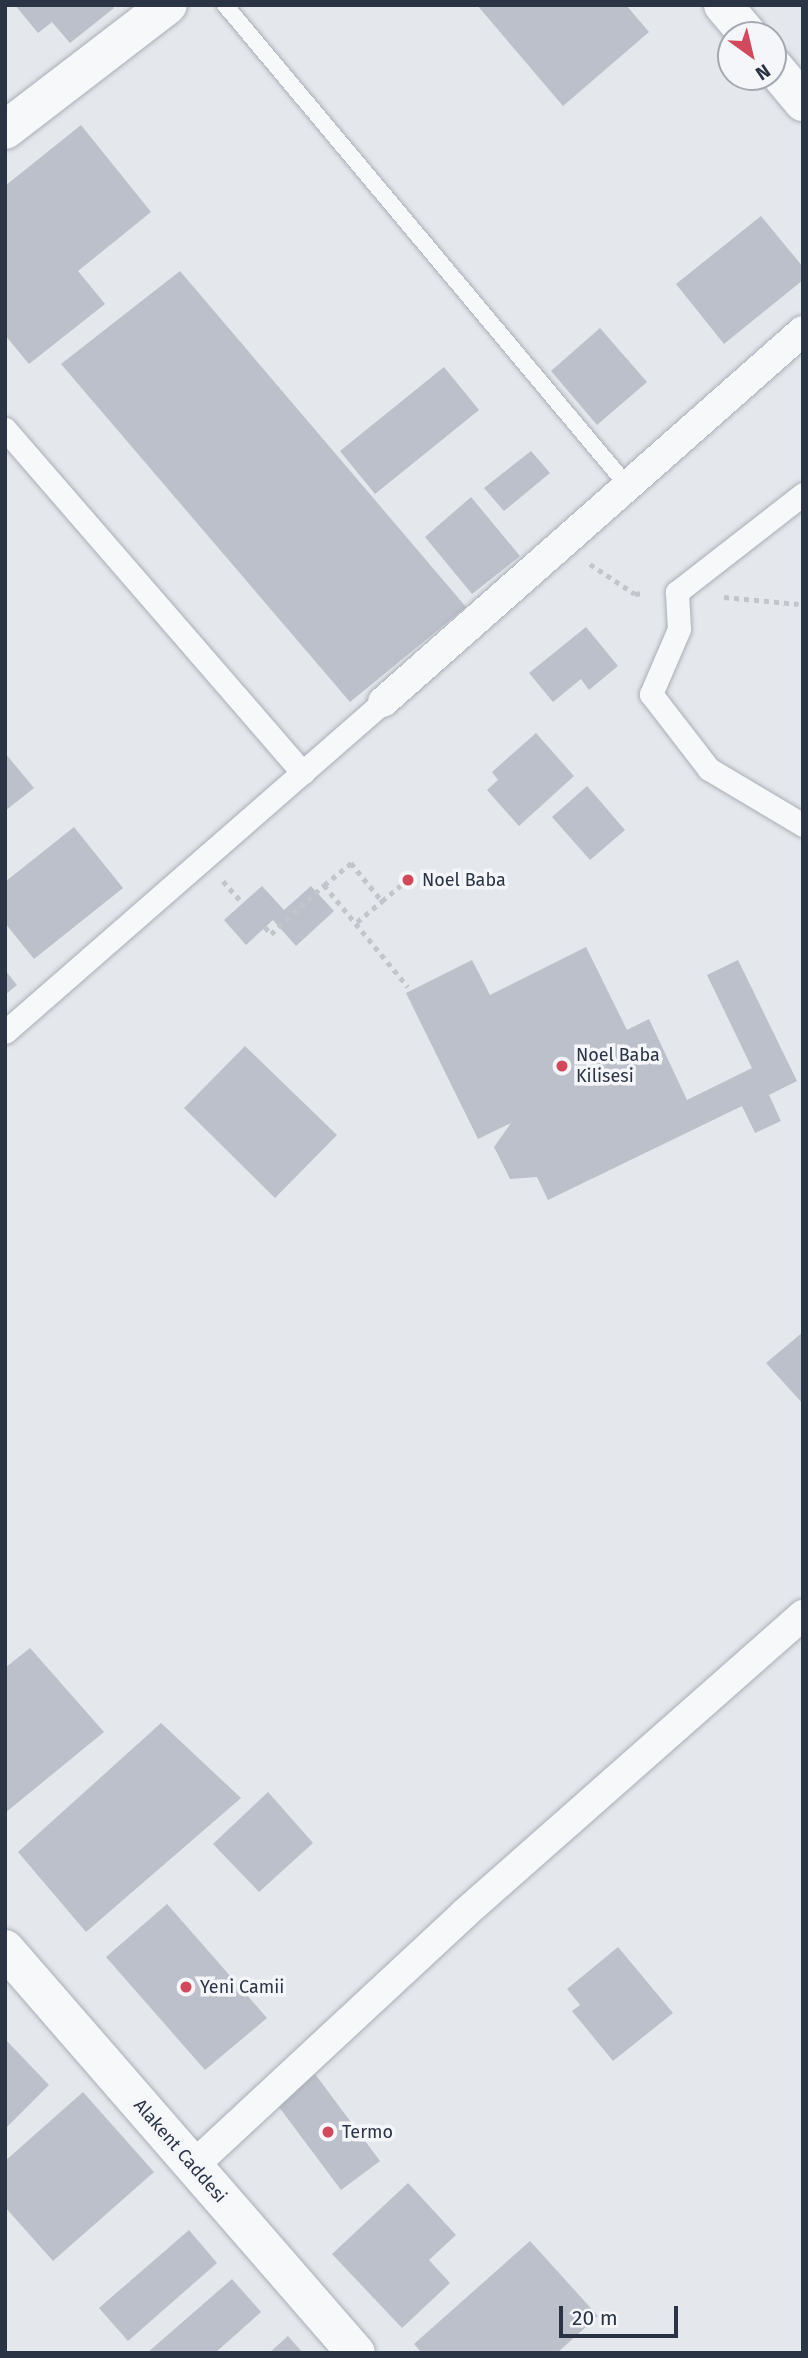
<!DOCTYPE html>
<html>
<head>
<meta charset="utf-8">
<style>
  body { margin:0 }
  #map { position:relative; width:808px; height:2358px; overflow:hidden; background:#e4e7ec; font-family:"Fira Sans",sans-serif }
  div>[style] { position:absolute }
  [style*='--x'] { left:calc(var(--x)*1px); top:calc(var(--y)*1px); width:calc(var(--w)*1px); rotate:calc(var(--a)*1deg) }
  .building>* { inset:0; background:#bbc0ca }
  .path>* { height:4.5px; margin-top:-2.25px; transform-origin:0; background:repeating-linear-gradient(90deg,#c2c5cb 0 5px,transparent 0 10px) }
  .roads { filter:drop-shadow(0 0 2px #a9aeb7) drop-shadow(0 0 2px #a9aeb7) }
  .service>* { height:16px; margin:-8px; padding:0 8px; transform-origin:8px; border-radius:8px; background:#f7f8fa }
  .pedestrian>* { height:23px; margin:-11.5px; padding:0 11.5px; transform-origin:11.5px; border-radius:11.5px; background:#f7f8fa }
  .minor>* { height:30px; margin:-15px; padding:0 15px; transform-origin:15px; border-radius:15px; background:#f7f8fa }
  .tertiary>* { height:38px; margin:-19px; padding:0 19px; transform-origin:19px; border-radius:19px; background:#f7f8fa }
  .dots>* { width:19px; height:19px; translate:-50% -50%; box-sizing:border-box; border:4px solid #f4f6f9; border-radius:50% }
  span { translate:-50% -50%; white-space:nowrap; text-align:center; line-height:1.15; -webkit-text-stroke:7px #f4f6f9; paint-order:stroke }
  .poi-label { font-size:18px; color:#2b3445 }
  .left { translate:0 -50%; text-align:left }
  .street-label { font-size:18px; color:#2b3445 }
  .frame { position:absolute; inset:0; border:7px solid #2b3445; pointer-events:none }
  .north { position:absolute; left:717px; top:21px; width:70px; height:70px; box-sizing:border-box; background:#f4f6f9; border:2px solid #a4a8b1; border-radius:50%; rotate:146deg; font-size:19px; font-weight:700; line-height:28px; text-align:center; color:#2b3445 }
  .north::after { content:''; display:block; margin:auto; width:24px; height:32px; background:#d1495b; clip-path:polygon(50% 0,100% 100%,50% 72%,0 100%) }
  .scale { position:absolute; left:559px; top:2306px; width:119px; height:32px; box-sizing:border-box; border:4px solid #2b3445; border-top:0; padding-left:9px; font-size:21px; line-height:24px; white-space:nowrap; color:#2b3445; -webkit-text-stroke:5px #f4f6f9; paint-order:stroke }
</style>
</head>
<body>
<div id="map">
  <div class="building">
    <i style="clip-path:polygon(15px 5px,111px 5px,114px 8px,70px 43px,52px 22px,38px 33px)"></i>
    <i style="clip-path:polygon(477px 5px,626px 5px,649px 32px,563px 106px)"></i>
    <i style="clip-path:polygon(81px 125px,151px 212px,78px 271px,105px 304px,29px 364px,5px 335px,5px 186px)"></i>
    <i style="clip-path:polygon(761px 216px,803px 267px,803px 280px,724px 344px,676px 284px)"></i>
    <i style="clip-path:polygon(180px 271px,466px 607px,350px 702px,61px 364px)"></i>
    <i style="clip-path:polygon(600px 328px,647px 382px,597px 425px,551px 371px)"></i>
    <i style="clip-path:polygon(444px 367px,479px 410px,375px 494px,340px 451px)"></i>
    <i style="clip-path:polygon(531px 451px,550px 473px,504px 511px,484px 488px)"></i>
    <i style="clip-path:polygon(471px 497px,520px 556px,472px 594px,425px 537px)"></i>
    <i style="clip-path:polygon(586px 627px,618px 666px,589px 690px,581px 679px,553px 702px,529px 673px)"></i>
    <i style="clip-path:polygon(536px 733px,574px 776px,519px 826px,487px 790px,498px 780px,492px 772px)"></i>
    <i style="clip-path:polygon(5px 753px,34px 788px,5px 811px)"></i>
    <i style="clip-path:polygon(587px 786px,625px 830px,590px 860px,552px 817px)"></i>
    <i style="clip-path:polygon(74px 827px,123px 888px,34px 959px,5px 923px,5px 882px)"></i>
    <i style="clip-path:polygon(262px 886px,284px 910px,311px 886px,334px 911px,296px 946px,273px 920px,246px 945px,224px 920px)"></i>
    <i style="clip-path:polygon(586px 947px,627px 1030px,649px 1019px,687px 1100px,752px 1068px,707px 975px,738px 960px,797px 1081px,769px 1095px,781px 1121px,755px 1133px,742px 1106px,548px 1200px,537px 1177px,510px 1179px,494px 1147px,511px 1123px,478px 1139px,406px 993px,472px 960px,490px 995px)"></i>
    <i style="clip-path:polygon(5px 970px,17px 985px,5px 995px)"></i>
    <i style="clip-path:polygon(245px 1046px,337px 1135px,275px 1198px,184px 1108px)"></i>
    <i style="clip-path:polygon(803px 1332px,803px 1404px,766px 1363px)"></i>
    <i style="clip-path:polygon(30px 1648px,104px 1732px,5px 1813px,5px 1668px)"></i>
    <i style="clip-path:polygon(161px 1723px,241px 1798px,86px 1932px,18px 1852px)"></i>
    <i style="clip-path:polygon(268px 1792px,313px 1843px,259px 1892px,213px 1844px)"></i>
    <i style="clip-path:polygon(167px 1904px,267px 2018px,205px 2070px,106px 1957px)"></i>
    <i style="clip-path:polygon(618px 1947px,673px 2013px,613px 2061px,572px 2011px,580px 2005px,567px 1989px)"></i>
    <i style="clip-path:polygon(5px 2039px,49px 2085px,5px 2129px)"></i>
    <i style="clip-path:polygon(315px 2074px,380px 2161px,341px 2190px,276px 2103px)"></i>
    <i style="clip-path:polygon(83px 2092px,154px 2172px,53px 2261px,5px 2207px,5px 2161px)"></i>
    <i style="clip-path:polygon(408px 2183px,456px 2235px,429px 2260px,450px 2283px,402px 2328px,332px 2254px)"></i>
    <i style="clip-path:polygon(189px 2230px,217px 2263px,128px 2341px,99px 2308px)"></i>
    <i style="clip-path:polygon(530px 2241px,598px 2316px,557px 2353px,422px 2353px,414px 2344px)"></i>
    <i style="clip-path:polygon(232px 2279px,261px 2312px,215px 2353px,147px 2353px)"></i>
    <i style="clip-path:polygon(288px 2336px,303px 2353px,269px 2353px)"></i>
  </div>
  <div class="path">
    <i style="--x:590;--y:564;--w:54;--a:33.7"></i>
    <i style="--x:635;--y:594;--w:10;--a:-6"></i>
    <i style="--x:724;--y:597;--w:75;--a:5.3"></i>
    <i style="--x:223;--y:881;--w:30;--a:48"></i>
    <i style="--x:324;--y:885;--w:35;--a:-39"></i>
    <i style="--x:351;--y:863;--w:49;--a:50.8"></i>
    <i style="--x:382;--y:901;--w:25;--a:-40"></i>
    <i style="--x:357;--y:922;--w:33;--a:-40"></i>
    <i style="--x:265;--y:927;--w:9;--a:49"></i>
    <i style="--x:271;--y:934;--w:72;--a:-42.8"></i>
    <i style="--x:324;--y:885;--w:132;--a:50.5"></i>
  </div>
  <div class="roads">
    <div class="service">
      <i style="--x:225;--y:5;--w:625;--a:50.07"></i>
    </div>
    <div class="pedestrian">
      <i style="--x:5;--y:429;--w:455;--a:49.1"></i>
      <i style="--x:803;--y:494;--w:160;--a:142.1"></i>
      <i style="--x:677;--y:592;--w:37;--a:87"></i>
      <i style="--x:679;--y:629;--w:71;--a:113.3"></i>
      <i style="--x:651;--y:694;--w:95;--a:52.3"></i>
      <i style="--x:709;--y:769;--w:109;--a:30.8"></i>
      <i style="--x:5;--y:1032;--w:502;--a:-41.12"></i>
    </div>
    <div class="minor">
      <i style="--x:383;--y:702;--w:560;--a:-41.46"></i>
      <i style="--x:193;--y:2166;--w:371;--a:-42.9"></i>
      <i style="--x:465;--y:1913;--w:451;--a:-41.4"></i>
    </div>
    <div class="tertiary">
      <i style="--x:723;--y:5;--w:39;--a:50"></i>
      <i style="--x:773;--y:66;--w:47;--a:50.2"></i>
      <i style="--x:5;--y:130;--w:205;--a:-37.5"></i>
      <i style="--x:5;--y:1949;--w:535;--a:49.02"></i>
    </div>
  </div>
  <div class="dots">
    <i style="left:408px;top:880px;background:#d1495b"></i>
    <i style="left:562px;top:1066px;background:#d1495b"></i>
    <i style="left:186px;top:1987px;background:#d1495b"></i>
    <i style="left:328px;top:2132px;background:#d1495b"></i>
  </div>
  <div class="poi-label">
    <span class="left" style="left:422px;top:880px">Noel Baba</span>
    <span class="left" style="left:576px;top:1066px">Noel Baba<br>Kilisesi</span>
    <span class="left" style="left:200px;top:1987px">Yeni Camii</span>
    <span class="left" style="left:342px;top:2132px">Termo</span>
  </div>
  <div class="street-label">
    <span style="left:180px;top:2151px;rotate:49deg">Alakent Caddesi</span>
  </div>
  <div class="frame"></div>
  <div class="north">N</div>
  <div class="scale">20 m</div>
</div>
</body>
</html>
